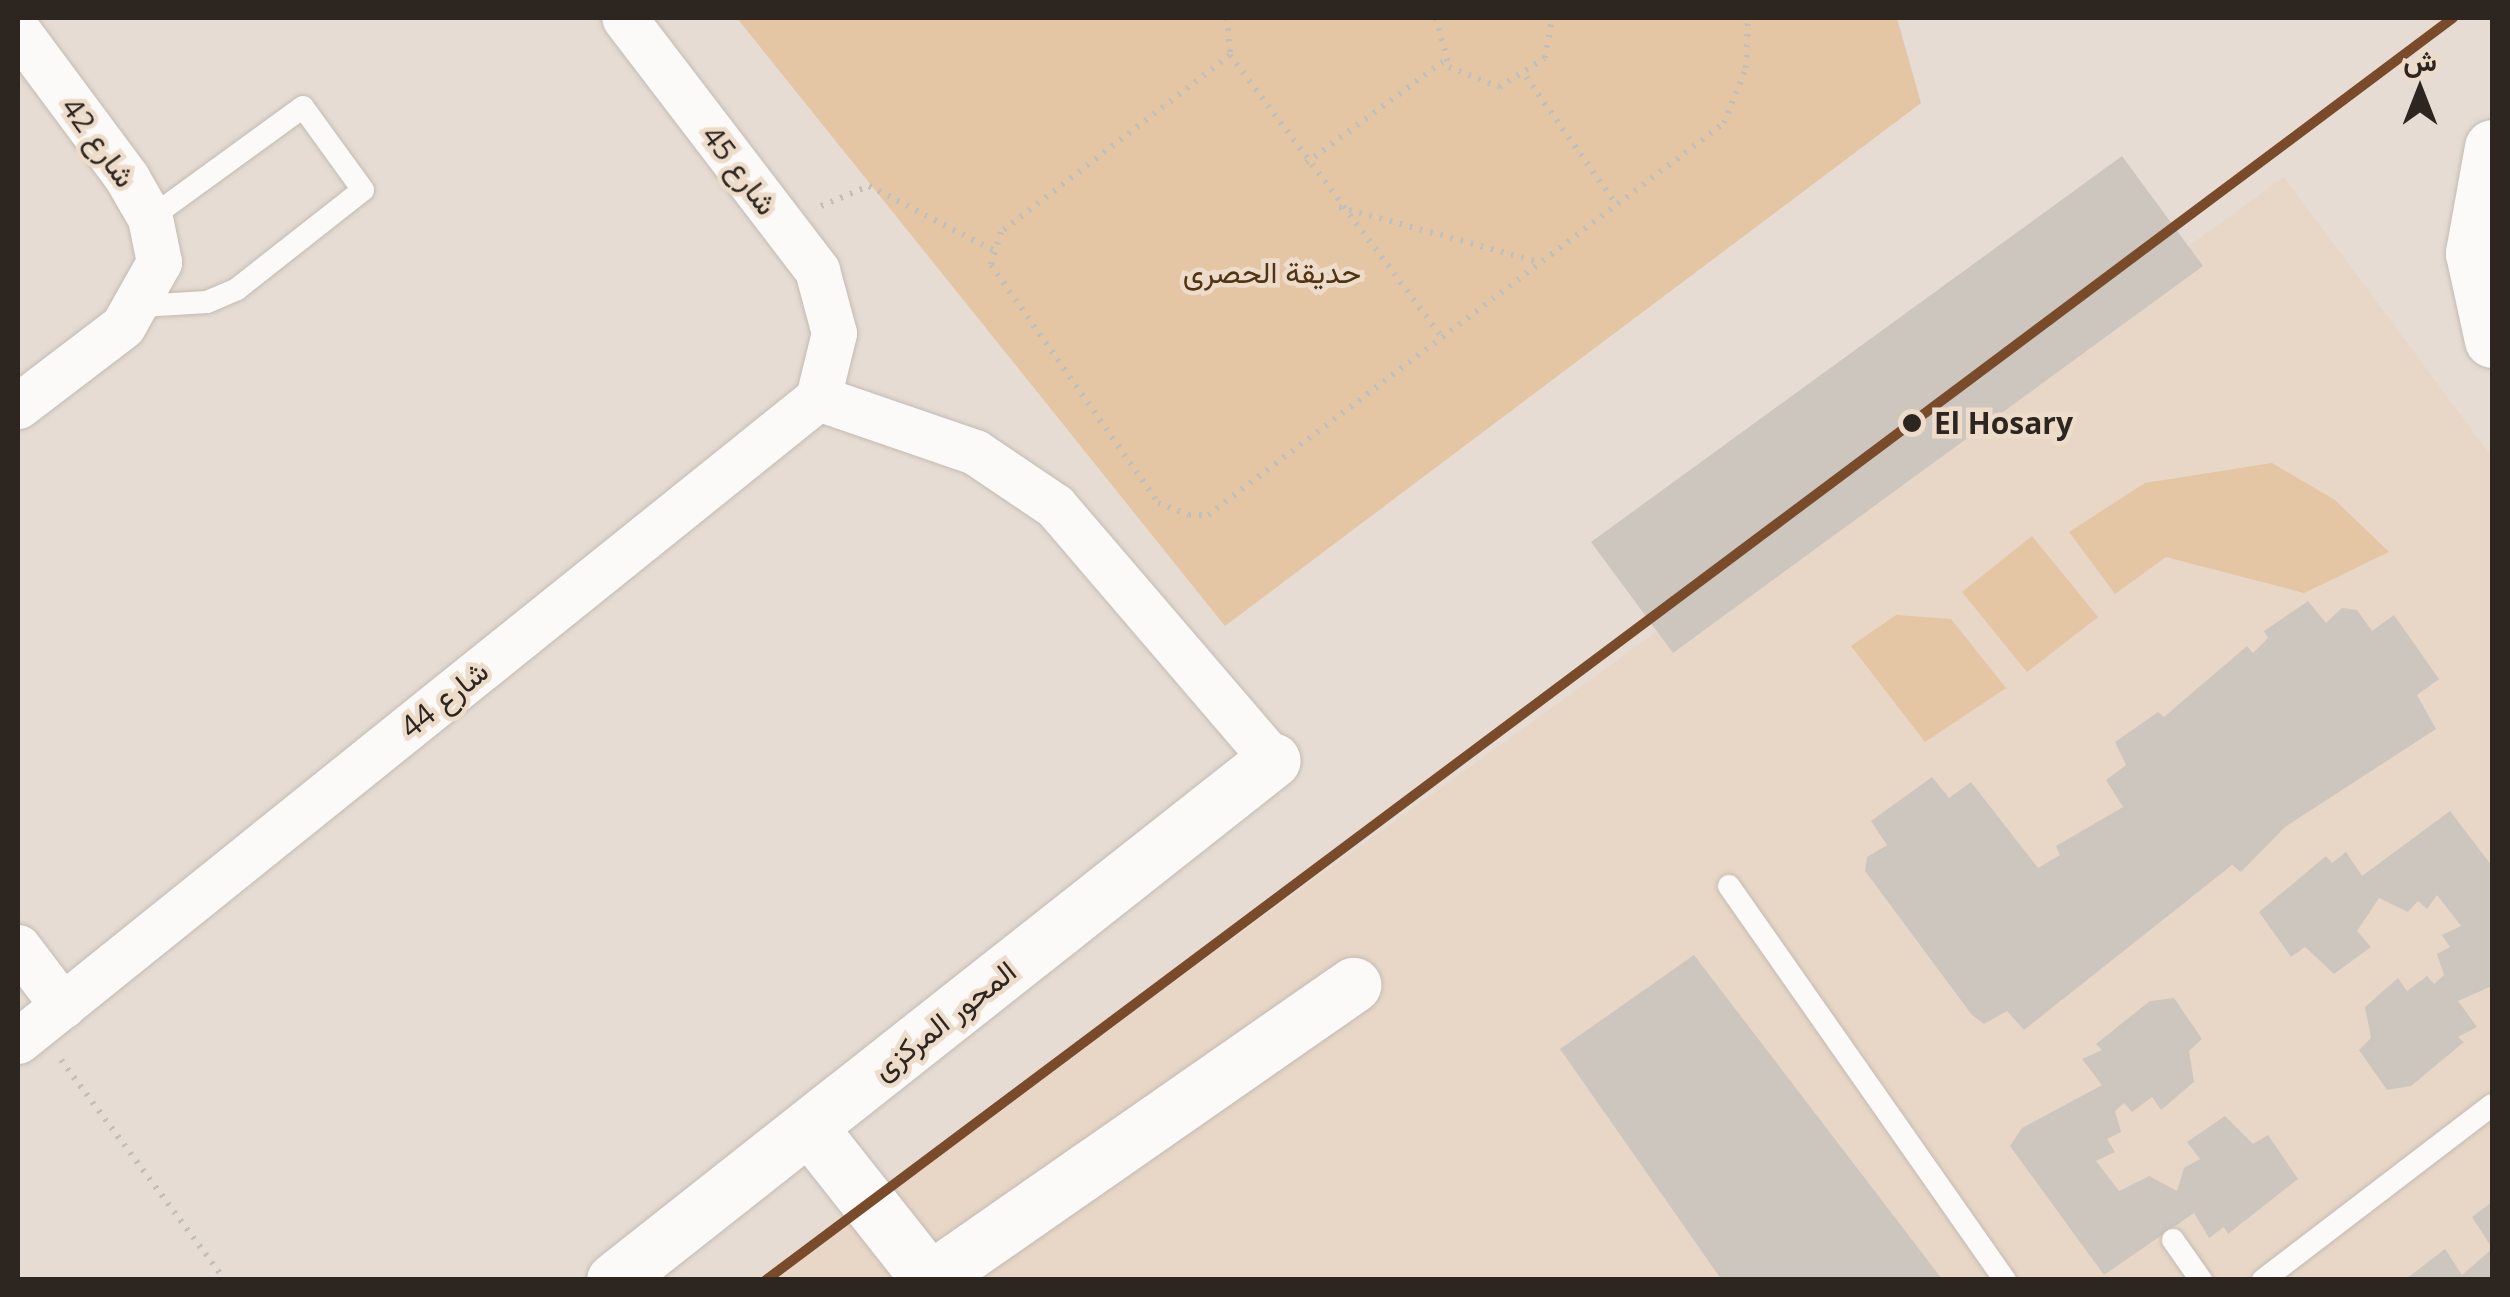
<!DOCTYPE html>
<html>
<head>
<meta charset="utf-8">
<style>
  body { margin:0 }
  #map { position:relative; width:2510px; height:1297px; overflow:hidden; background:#e6dcd3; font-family:"Open Sans",Vazirmatn,sans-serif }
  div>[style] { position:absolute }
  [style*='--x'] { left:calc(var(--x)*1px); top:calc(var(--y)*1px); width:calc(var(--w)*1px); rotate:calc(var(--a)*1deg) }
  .built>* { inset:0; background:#e8d7c6 }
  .green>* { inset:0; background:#e4c5a4 }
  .building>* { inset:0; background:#cdc6be }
  .path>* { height:6px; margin-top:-3px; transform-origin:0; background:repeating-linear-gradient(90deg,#c2bfbb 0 2.5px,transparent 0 10.5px) }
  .roads { filter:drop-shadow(0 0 2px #c3bbb4) drop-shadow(0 0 2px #c3bbb4) }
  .lane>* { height:22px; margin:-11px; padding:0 11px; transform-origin:11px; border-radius:11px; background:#fbfaf8 }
  .street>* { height:45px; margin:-22.5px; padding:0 22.5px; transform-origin:22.5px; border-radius:22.5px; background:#fbfaf8 }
  .secondary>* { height:55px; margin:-27.5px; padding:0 27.5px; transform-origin:27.5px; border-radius:27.5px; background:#fbfaf8 }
  .metro-1>* { height:10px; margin:-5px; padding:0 5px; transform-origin:5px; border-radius:5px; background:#7a4b2a }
  .dots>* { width:28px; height:28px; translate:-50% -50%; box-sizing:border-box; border:5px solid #eedccb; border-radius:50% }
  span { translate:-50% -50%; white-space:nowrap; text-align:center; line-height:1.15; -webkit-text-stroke:9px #eedccb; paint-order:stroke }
  .street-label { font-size:30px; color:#2d2620 }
  .park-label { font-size:30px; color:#503413 }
  .stop-label { font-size:30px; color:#2d2620; font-weight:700 }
  .left { translate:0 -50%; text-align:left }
  .frame { position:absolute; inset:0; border:20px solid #2d2620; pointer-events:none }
  .north { position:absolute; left:2370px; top:40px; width:100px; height:100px; -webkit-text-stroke:8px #eedccb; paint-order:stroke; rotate:0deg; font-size:28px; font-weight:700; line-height:40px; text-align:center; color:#2d2620 }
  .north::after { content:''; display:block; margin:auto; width:35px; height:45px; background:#2d2620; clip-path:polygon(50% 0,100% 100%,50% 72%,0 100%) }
</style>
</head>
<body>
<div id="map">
  <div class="built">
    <i style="clip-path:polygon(2284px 177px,2492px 457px,2492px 1279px,763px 1279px)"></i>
  </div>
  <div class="green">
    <i style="clip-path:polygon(737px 18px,1897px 18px,1921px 103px,1225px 626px)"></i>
    <i style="clip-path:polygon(2272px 463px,2335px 500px,2389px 552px,2304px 593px,2166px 557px,2115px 594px,2069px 532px,2145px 483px)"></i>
    <i style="clip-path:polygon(2032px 536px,2098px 617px,2027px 672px,1962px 592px)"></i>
    <i style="clip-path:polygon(1896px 615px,1951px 619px,2006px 688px,1925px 742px,1851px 646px)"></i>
  </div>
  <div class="building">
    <i style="clip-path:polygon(2122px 156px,2203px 266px,1673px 653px,1591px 542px)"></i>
    <i style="clip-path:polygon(2308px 601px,2326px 623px,2342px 608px,2357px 610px,2372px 631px,2394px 615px,2439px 679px,2417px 695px,2436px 729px,2285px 827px,2241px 872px,2232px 865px,2024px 1030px,2007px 1011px,1984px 1024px,1972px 1015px,1865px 871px,1867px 857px,1887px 845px,1871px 821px,1932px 777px,1949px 798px,1971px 782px,2038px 868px,2060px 855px,2056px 846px,2123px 807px,2106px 780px,2126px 765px,2115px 742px,2158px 712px,2164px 717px,2247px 646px,2253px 653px,2268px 638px,2264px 631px)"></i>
    <i style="clip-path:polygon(2450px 811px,2492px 866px,2492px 986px,2458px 1001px,2477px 1027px,2458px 1037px,2464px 1042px,2411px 1086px,2387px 1090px,2359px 1050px,2371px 1038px,2365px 1007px,2398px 978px,2407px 991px,2427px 976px,2434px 984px,2444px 975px,2437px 954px,2450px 947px,2442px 935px,2461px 926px,2437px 895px,2427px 909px,2418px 901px,2408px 912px,2379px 898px,2357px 931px,2371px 947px,2334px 974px,2305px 947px,2291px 957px,2259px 912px,2326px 856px,2332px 863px,2346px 852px,2362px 876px)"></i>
    <i style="clip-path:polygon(1694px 955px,1942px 1279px,1721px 1279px,1560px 1049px)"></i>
    <i style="clip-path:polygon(2174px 998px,2202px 1039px,2189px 1051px,2194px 1082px,2161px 1110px,2152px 1097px,2132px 1112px,2124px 1103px,2115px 1111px,2121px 1132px,2107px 1139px,2115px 1152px,2096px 1161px,2119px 1191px,2149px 1176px,2177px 1191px,2184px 1168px,2200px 1159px,2187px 1142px,2225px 1116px,2253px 1144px,2268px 1135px,2298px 1179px,2228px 1234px,2224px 1227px,2209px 1238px,2194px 1213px,2104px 1275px,2010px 1146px,2022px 1128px,2102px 1085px,2082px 1059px,2102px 1050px,2096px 1044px,2150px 1001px)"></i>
    <i style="clip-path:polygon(2492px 1202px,2492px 1248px,2472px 1217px)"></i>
    <i style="clip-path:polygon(2445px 1249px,2462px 1275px,2492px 1249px,2492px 1279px,2406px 1279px)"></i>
  </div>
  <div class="path">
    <i style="--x:1227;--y:18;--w:37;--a:85"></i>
    <i style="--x:1230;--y:55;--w:353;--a:53.1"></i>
    <i style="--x:1436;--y:18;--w:51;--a:75.1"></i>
    <i style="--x:1449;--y:67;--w:54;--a:21.8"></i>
    <i style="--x:1499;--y:87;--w:54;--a:-32.2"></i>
    <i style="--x:1545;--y:58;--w:41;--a:-80.1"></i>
    <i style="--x:1230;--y:55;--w:289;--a:142.3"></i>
    <i style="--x:1001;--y:232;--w:34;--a:107"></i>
    <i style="--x:991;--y:265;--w:291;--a:54.9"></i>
    <i style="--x:1158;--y:503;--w:33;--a:21"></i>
    <i style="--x:1189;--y:515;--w:19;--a:0"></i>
    <i style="--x:1208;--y:515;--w:648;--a:-37.22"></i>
    <i style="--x:1724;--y:123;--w:59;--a:-68.2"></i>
    <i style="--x:1746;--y:68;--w:50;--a:-87.7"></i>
    <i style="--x:1526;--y:77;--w:156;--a:54.7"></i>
    <i style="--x:1306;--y:163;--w:173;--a:-36.5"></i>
    <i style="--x:821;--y:206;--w:52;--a:-22.6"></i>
    <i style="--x:869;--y:186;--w:140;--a:27.3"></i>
    <i style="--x:1339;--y:207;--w:207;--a:15.4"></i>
    <i style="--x:61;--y:1060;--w:274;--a:53.3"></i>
  </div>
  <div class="roads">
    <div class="lane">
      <i style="--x:141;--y:306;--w:66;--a:-3.5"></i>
      <i style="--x:207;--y:302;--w:33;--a:-23"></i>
      <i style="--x:237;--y:289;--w:160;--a:-38.2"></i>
      <i style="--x:363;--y:190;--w:102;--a:-125.9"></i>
      <i style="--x:303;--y:107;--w:189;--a:144"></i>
      <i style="--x:1729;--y:886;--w:481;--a:55"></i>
      <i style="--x:2173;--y:1240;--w:49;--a:55"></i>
      <i style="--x:2263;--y:1280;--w:288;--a:-37.4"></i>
    </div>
    <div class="street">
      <i style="--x:18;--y:31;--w:183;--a:53.4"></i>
      <i style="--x:127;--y:178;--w:46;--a:60.1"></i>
      <i style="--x:150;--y:218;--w:45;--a:78.4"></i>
      <i style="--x:159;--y:262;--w:73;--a:119.4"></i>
      <i style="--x:123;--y:326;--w:132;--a:142.7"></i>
      <i style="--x:818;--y:398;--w:166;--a:19"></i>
      <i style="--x:975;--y:452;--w:97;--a:34"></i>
      <i style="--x:1055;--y:506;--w:335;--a:49.4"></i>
      <i style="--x:18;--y:947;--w:74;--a:52.7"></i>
      <i style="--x:18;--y:1041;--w:1026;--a:-38.79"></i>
      <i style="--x:818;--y:398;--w:67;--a:-76.2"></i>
      <i style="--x:834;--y:333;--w:65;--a:-105.1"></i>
      <i style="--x:817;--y:270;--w:317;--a:-127.4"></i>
    </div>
    <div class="secondary">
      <i style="--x:2492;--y:147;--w:108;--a:100.2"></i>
      <i style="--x:2473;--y:253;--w:89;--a:77.7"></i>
      <i style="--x:809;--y:1127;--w:194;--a:51.7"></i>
      <i style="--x:614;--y:1280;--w:839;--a:-38.28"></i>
      <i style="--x:929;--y:1280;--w:517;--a:-34.83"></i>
    </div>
  </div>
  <div class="metro-1">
    <i style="--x:766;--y:1280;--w:2107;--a:-36.8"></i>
  </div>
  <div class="dots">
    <i style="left:1912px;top:423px;background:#2d2620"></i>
  </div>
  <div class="street-label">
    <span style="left:99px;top:142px;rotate:54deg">شارع 42</span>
    <span style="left:740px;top:170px;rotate:53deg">شارع 45</span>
    <span style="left:444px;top:699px;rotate:-39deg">شارع 44</span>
    <span style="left:944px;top:1020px;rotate:-38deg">المحور المركزى</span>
  </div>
  <div class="park-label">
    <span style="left:1272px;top:272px">حديقة الحصرى</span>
  </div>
  <div class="stop-label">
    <span class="left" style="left:1934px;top:423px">El Hosary</span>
  </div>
  <div class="frame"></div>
  <div class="north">ش</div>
</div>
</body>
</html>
